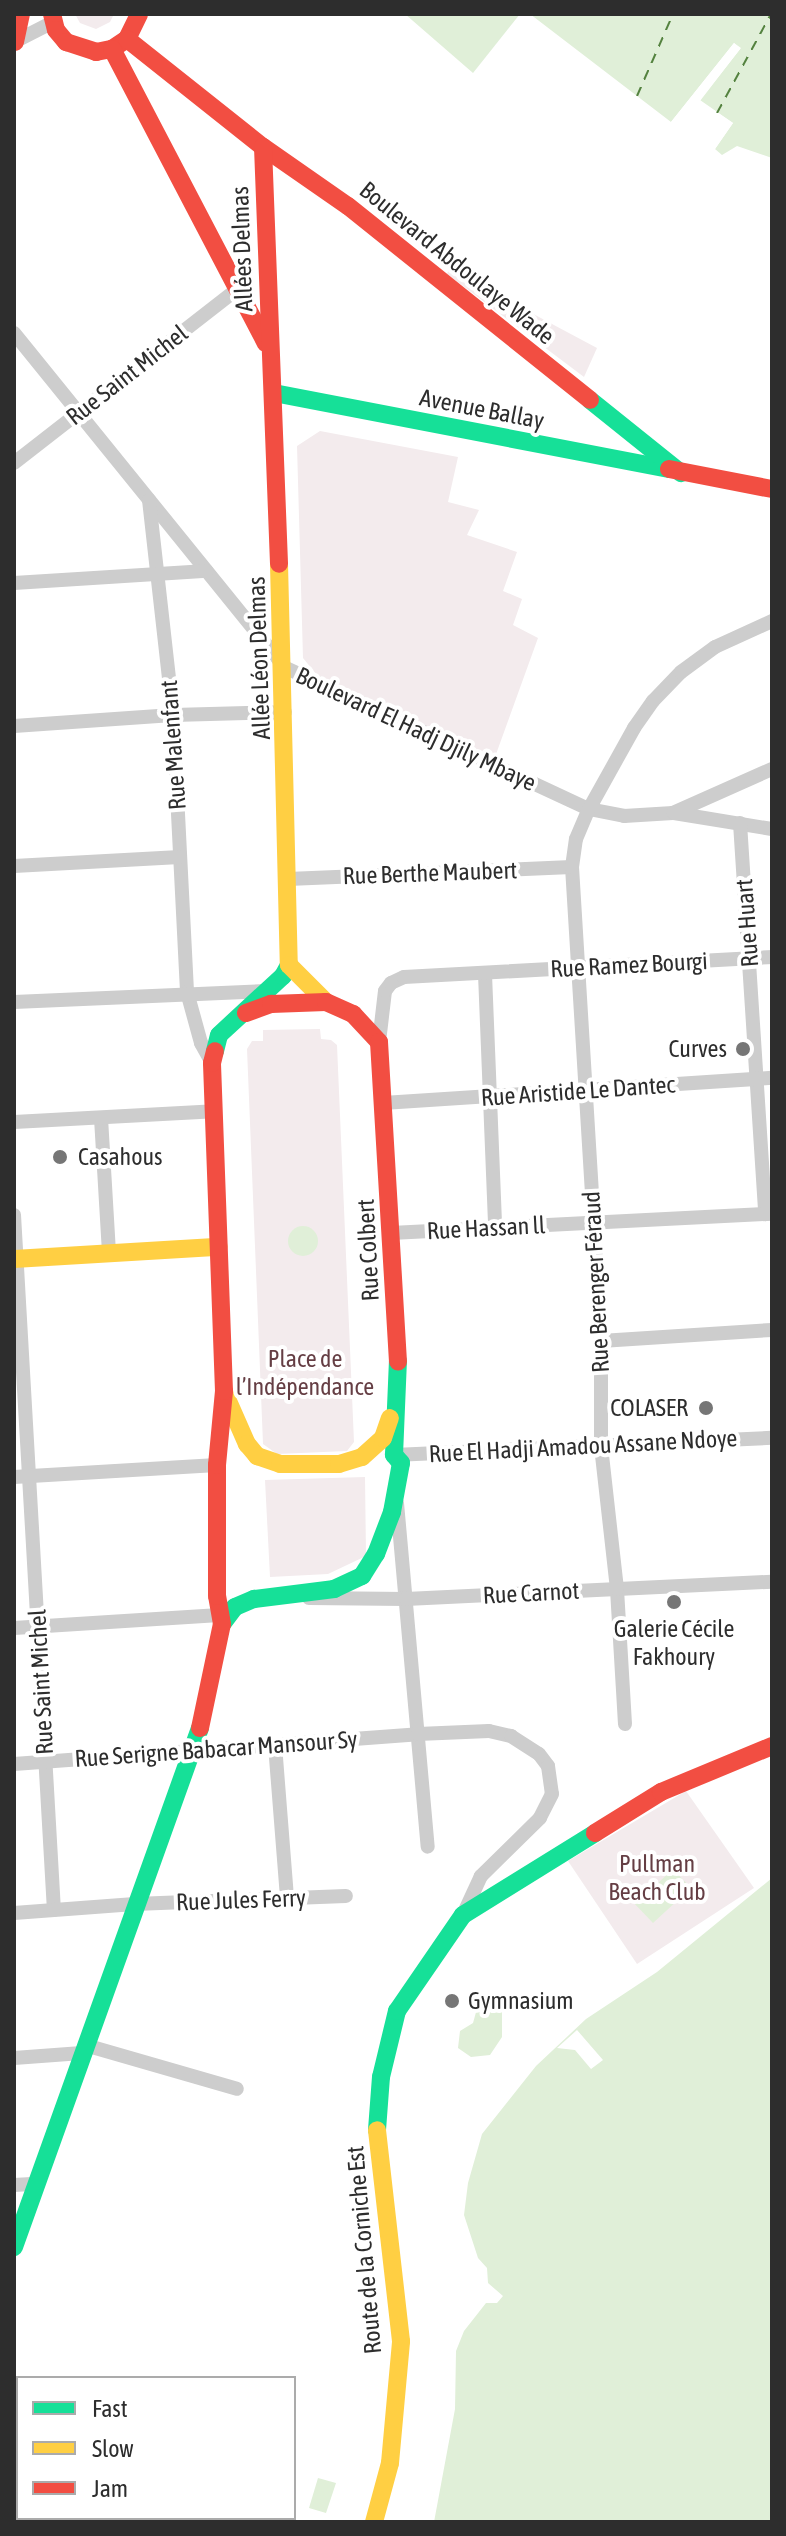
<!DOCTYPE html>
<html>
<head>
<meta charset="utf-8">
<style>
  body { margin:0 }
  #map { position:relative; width:786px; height:2536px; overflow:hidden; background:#fff; font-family:"Asap Condensed",sans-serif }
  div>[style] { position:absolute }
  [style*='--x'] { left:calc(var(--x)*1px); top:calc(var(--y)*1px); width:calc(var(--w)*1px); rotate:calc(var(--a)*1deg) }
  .green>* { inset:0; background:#f3ebed }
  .water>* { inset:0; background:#e0efd8 }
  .round { border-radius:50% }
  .pier>* { inset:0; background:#fff }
  .ferry>* { height:2px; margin-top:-1px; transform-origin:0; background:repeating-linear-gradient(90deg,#54823f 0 10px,transparent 0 18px) }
  .street>* { height:14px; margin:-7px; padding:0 7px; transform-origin:7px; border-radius:7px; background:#cdcdcd }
  .fast>* { height:18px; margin:-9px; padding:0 9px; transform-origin:9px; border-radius:9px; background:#16e098 }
  .slow>* { height:18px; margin:-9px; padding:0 9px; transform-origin:9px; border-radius:9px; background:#ffcf43 }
  .jam>* { height:18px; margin:-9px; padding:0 9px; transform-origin:9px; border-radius:9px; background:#f24e42 }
  .dots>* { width:22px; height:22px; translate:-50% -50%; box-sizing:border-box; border:4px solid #fff; border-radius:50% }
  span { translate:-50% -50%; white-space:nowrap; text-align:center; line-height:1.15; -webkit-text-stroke:8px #fff; paint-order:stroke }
  .street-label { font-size:24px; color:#2d2d2d }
  .poi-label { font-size:24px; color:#2d2d2d }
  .right { translate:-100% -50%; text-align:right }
  .left { translate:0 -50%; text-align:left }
  .park-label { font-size:24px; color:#653e44 }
  .frame { position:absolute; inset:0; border:16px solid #2d2d2d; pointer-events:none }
  .legend { position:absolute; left:16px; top:2376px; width:280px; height:144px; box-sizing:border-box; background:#fff; border:2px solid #ababab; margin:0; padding:10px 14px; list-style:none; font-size:24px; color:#2d2d2d }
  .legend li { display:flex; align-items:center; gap:16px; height:40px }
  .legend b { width:40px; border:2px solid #ababab }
</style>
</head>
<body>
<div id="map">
  <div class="green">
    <i style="clip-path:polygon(75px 14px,114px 14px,110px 22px,96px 29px,80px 23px)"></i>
    <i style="clip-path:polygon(449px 269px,597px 348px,584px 377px,447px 274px)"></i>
    <i style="clip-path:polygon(320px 431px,458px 457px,448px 502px,479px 510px,467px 535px,517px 552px,503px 591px,522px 599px,513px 625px,538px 638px,495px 757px,321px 680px,303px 658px,297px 446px)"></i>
    <i style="clip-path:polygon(320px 1029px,321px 1039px,331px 1040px,337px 1045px,354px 1442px,347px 1451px,277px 1454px,263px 1444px,247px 1049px,252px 1041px,263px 1041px,263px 1030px)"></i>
    <i style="clip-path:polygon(365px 1477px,366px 1556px,328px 1574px,270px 1577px,265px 1480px)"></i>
    <i style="clip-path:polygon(686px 1791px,754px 1888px,637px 1964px,568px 1861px)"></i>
  </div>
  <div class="water">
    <i style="clip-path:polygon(405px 14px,520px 14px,473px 73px)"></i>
    <i style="clip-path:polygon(530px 14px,772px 14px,772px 158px,737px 146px,722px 155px,715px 149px,733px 123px,700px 101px,740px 49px,734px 43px,671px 122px)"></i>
    <i class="round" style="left:288px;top:1226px;width:30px;height:30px"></i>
    <i style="clip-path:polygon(673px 1869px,691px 1888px,653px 1923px,631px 1900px,638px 1894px,642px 1898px)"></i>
    <i style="clip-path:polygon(772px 1878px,772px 2522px,434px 2522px,455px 2409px,456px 2351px,464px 2331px,486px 2303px,497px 2303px,503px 2296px,488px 2283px,487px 2268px,478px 2258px,464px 2215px,468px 2183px,482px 2134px,536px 2066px,586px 2019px,657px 1972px)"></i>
    <i style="clip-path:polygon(489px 2001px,502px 2009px,502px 2037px,490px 2055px,471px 2057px,458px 2048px,460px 2031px,473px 2023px,478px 2005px)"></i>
    <i style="clip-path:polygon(318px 2478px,336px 2483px,326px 2513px,309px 2508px)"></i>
  </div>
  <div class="pier">
    <i style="clip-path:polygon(734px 43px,741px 48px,700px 100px,733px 123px,715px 149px,711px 147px,728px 124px,696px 100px,734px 49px,674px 124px,671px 122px)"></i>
    <i style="clip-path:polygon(577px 2030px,603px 2060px,591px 2069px,575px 2050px,557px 2048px)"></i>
  </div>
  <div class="ferry">
    <i style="--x:637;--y:96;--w:90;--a:-66.3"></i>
    <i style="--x:717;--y:113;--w:113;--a:-61.4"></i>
  </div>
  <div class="street">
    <i style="--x:14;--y:42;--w:44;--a:-27.1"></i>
    <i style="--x:14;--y:333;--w:429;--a:51"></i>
    <i style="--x:284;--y:667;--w:336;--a:25"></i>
    <i style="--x:589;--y:809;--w:36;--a:11"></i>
    <i style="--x:624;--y:816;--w:49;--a:-3.5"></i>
    <i style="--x:673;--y:813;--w:108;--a:-24"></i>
    <i style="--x:14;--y:463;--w:286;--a:-37.9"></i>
    <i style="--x:149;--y:500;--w:216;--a:83.6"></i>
    <i style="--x:173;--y:715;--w:277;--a:87.1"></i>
    <i style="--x:187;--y:992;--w:53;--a:74.6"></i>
    <i style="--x:201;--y:1043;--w:23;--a:61"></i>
    <i style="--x:14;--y:583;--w:193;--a:-3.6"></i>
    <i style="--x:14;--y:726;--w:159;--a:-4"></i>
    <i style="--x:173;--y:715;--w:112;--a:-1.5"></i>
    <i style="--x:674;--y:813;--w:99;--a:9.3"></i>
    <i style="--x:740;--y:823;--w:392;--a:86.3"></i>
    <i style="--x:14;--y:866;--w:166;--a:-3.1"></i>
    <i style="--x:288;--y:879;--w:284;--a:-2.4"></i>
    <i style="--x:485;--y:974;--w:253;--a:87.7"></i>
    <i style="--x:14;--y:1002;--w:252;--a:-2.5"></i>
    <i style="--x:379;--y:1042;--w:51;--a:-83.3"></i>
    <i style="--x:385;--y:991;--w:10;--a:-53"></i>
    <i style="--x:391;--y:983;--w:14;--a:-25"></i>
    <i style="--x:404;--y:977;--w:369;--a:-3.1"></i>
    <i style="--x:383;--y:1103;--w:390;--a:-3.7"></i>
    <i style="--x:101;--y:1118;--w:136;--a:86.6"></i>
    <i style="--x:14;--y:1122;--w:200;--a:-3.1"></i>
    <i style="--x:14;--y:1215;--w:696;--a:86.71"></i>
    <i style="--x:391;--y:1233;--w:381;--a:-2.9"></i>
    <i style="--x:601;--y:1341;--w:171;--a:-3.7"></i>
    <i style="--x:394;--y:1455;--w:378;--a:-2.6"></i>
    <i style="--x:14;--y:1477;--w:203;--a:-3.4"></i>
    <i style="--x:397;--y:1503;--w:345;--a:84.9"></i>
    <i style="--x:309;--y:1598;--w:97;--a:0.6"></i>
    <i style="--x:406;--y:1599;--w:366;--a:-2.7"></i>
    <i style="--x:14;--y:1628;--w:206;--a:-3.6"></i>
    <i style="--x:625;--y:1724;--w:135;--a:-93.4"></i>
    <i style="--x:617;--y:1589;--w:143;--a:-96.4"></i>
    <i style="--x:601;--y:1447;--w:106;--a:-90"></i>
    <i style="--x:601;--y:1341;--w:475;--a:-93.5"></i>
    <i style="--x:572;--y:867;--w:28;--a:-82"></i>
    <i style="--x:576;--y:839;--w:33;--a:-67"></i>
    <i style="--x:589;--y:809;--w:93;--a:-60.9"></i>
    <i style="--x:634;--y:728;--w:33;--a:-55"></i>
    <i style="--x:653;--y:701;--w:40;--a:-46"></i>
    <i style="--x:681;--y:672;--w:42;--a:-36.3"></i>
    <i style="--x:715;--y:647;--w:63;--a:-24.5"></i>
    <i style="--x:275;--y:1745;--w:154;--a:85.5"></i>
    <i style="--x:14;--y:1764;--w:405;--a:-4.2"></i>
    <i style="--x:418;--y:1734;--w:71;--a:-2.4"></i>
    <i style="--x:489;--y:1731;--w:23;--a:13"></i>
    <i style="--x:511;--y:1736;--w:33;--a:33"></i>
    <i style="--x:539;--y:1754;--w:15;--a:53"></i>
    <i style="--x:548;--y:1766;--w:28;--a:82"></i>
    <i style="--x:552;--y:1794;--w:27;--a:117"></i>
    <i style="--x:540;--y:1818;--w:83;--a:135.5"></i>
    <i style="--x:481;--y:1876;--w:43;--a:114.8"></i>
    <i style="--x:14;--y:1913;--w:121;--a:-4.3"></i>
    <i style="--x:135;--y:1904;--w:211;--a:-2.2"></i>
    <i style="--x:85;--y:2045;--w:158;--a:16.1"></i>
    <i style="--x:14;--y:2058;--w:68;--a:-4.2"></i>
    <i style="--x:14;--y:2185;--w:22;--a:-3"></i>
  </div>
  <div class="fast">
    <i style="--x:274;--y:393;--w:402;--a:10.9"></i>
    <i style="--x:590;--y:400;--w:117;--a:38.7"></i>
    <i style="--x:215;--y:1051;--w:16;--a:-76"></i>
    <i style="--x:219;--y:1035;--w:87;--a:-42.7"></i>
    <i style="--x:283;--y:976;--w:13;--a:-61"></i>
    <i style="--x:222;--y:1624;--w:21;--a:-53"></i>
    <i style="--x:235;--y:1607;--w:21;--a:-23"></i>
    <i style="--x:254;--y:1599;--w:81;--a:-7.1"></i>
    <i style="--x:334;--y:1589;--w:31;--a:-25"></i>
    <i style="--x:362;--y:1576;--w:26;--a:-58"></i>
    <i style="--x:376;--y:1554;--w:45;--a:-69.1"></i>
    <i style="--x:392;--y:1512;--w:50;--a:-79.6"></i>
    <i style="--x:401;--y:1463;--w:11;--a:-131"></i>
    <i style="--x:394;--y:1455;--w:94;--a:-87.6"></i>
    <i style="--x:377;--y:2130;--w:53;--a:-85.7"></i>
    <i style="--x:381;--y:2077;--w:68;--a:-76.4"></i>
    <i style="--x:397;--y:2011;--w:116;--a:-55.5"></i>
    <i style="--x:463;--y:1915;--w:155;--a:-31.8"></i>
    <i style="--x:14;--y:2247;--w:551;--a:-70.28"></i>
  </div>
  <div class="slow">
    <i style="--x:279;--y:564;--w:401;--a:88.6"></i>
    <i style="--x:289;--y:965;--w:52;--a:45"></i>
    <i style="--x:14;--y:1259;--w:205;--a:-3.4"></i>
    <i style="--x:225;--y:1394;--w:55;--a:66.3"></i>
    <i style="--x:247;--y:1444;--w:16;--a:50"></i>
    <i style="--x:257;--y:1456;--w:24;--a:19"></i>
    <i style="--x:280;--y:1464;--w:59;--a:0"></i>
    <i style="--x:339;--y:1464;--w:24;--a:-17"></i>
    <i style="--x:362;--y:1457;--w:28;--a:-42"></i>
    <i style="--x:383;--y:1438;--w:21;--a:-71"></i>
    <i style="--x:374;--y:2522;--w:61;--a:-74.8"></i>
    <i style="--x:390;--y:2463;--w:122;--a:-84.8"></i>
    <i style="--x:401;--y:2341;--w:212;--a:-96.5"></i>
  </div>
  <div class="jam">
    <i style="--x:52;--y:14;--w:16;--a:76"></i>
    <i style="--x:56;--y:30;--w:16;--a:50"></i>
    <i style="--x:66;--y:42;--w:32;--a:18"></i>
    <i style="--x:96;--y:52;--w:16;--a:-11"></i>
    <i style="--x:112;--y:49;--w:18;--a:-34"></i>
    <i style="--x:127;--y:39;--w:28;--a:-64"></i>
    <i style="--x:127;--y:39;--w:174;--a:38.5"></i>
    <i style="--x:263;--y:147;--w:103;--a:34.8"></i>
    <i style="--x:348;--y:206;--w:310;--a:38.7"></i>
    <i style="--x:15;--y:42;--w:29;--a:-78"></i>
    <i style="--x:112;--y:49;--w:332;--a:62.4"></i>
    <i style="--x:263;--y:147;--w:417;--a:87.8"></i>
    <i style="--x:669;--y:469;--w:105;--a:11"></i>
    <i style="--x:246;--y:1013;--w:27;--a:-20"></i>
    <i style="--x:271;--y:1004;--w:55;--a:-2.1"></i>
    <i style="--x:326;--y:1002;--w:30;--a:24"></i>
    <i style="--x:353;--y:1014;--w:38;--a:47"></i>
    <i style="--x:379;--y:1042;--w:320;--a:86.6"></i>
    <i style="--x:200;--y:1728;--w:106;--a:-78.1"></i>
    <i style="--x:222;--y:1624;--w:28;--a:-100"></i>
    <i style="--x:217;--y:1596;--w:131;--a:-90"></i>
    <i style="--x:217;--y:1465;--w:74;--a:-84.6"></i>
    <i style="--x:224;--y:1391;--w:328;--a:-92.1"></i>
    <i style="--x:212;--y:1063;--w:12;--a:-76"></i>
    <i style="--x:595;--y:1833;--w:78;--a:-31.8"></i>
    <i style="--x:661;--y:1792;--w:120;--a:-22.5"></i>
  </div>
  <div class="dots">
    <i style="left:743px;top:1049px;background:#767676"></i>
    <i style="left:60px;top:1157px;background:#767676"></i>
    <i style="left:706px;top:1408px;background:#767676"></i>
    <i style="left:674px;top:1602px;background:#767676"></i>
    <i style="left:452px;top:2001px;background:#767676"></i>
  </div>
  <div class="street-label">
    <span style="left:242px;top:249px;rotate:-92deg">Allées Delmas</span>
    <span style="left:457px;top:263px;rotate:39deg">Boulevard Abdoulaye Wade</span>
    <span style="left:127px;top:375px;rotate:-38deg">Rue Saint Michel</span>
    <span style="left:482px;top:409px;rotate:11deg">Avenue Ballay</span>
    <span style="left:259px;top:658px;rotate:-92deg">Allée Léon Delmas</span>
    <span style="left:416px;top:729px;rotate:25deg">Boulevard El Hadj Djily Mbaye</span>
    <span style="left:173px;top:745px;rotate:-94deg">Rue Malenfant</span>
    <span style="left:430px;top:873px;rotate:-2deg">Rue Berthe Maubert</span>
    <span style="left:747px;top:923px;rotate:-94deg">Rue Huart</span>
    <span style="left:629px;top:965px;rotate:-3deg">Rue Ramez Bourgi</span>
    <span style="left:578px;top:1091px;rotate:-4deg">Rue Aristide Le Dantec</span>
    <span style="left:486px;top:1228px;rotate:-3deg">Rue Hassan ll</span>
    <span style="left:368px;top:1250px;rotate:-93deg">Rue Colbert</span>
    <span style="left:596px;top:1282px;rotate:-93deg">Rue Berenger Féraud</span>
    <span style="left:583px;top:1446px;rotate:-3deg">Rue El Hadji Amadou Assane Ndoye</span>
    <span style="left:531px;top:1593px;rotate:-3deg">Rue Carnot</span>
    <span style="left:41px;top:1682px;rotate:-93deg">Rue Saint Michel</span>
    <span style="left:216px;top:1749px;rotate:-4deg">Rue Serigne Babacar Mansour Sy</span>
    <span style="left:241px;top:1900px;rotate:-2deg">Rue Jules Ferry</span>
    <span style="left:364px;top:2250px;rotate:-95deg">Route de la Corniche Est</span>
  </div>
  <div class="poi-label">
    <span class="right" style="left:727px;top:1049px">Curves</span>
    <span class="left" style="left:78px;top:1157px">Casahous</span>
    <span class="right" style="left:688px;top:1408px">COLASER</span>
    <span style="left:674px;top:1643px">Galerie Cécile<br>Fakhoury</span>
    <span class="left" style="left:468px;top:2001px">Gymnasium</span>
  </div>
  <div class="park-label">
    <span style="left:305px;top:1373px">Place de<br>l’Indépendance</span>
    <span style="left:657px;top:1878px">Pullman<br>Beach Club</span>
  </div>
  <div class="frame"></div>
  <ul class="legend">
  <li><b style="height:10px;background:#16e098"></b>Fast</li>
  <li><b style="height:10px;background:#ffcf43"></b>Slow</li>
  <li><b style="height:10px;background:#f24e42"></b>Jam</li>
  </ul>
</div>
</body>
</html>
